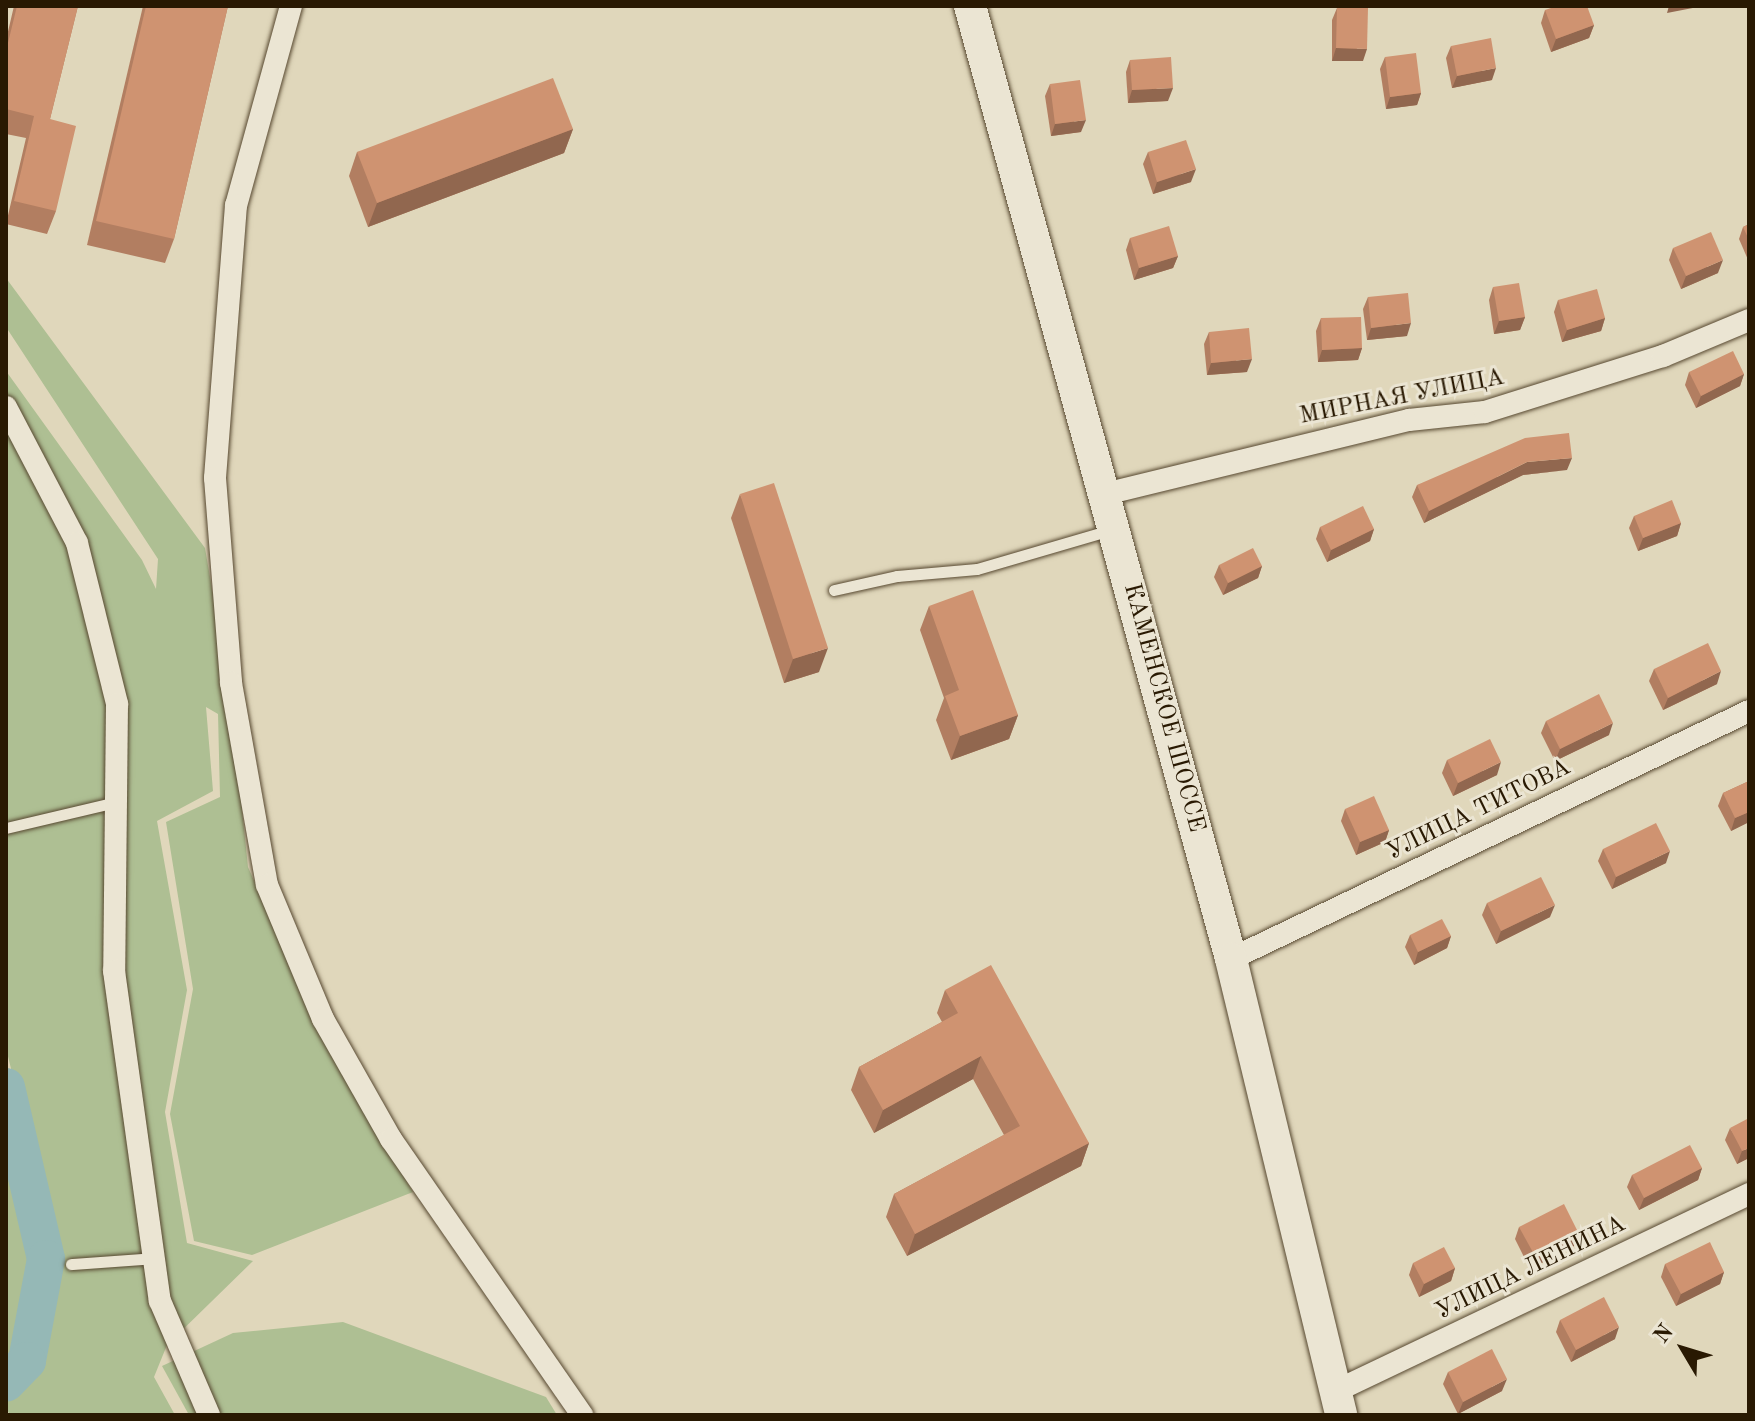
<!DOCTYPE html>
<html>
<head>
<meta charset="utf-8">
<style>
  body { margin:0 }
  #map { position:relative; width:1755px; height:1421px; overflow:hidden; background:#e0d7bb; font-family:"Old Standard TT",serif }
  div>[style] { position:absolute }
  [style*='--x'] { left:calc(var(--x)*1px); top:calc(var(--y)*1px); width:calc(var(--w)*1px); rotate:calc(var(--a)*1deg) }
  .green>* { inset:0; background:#aebf93 }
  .river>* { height:38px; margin:-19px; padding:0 19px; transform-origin:19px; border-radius:19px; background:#95b8b6 }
  .roads { filter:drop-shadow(0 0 2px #574830) drop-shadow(0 0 2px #574830) }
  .lane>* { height:11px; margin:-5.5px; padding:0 5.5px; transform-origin:5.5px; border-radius:5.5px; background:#ebe5d3 }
  .street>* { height:22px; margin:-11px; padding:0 11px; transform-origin:11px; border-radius:11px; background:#ebe5d3 }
  .secondary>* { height:32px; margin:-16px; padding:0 16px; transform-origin:16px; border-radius:16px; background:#ebe5d3 }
  .wall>* { inset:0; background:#b27e61 }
  .shaded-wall>* { inset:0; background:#91674f }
  .building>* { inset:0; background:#cf9371 }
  span { translate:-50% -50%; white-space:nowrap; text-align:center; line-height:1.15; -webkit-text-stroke:6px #ebe5d3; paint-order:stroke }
  .street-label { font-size:24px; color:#291902 }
  .frame { position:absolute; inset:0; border:8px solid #291902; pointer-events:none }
  .north { position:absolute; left:1643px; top:1309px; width:80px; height:80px; -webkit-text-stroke:6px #ebe5d3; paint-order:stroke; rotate:308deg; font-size:22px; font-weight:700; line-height:32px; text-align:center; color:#291902 }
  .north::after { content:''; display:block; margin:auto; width:28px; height:36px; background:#291902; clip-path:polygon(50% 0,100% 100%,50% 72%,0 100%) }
</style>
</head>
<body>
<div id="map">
  <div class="green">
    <i style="clip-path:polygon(6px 278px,205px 548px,230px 694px,248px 867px,325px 1043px,413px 1192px,252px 1255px,194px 1241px,170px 1114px,193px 989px,166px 822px,220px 797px,218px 714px,206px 707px,213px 791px,157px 821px,187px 990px,165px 1112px,187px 1243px,253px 1261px,167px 1345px,154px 1377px,175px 1415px,10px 1415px,6px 1408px,6px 1399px,36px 1365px,58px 1264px,6px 1048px,6px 371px,142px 560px,156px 589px,158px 559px,6px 327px)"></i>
    <i style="clip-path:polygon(6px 1136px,36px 1257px,16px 1352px,6px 1365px)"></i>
    <i style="clip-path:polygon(343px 1322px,546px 1397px,557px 1415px,189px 1415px,162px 1366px,233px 1333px)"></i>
  </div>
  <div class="river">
    <i style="--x:6;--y:1087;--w:177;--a:76.9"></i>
    <i style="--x:46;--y:1259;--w:104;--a:100.6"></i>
    <i style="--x:27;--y:1361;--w:30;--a:134"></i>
  </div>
  <div class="roads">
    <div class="lane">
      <i style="--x:834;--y:590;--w:65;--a:-12.5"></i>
      <i style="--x:897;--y:576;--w:80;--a:-5"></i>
      <i style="--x:977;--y:569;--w:139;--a:-16.3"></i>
      <i style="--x:6;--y:828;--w:113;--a:-13.3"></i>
      <i style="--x:71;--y:1264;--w:83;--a:-4.1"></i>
    </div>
    <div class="street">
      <i style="--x:291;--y:6;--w:206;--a:105.4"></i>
      <i style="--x:236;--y:205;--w:274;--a:94.4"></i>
      <i style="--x:215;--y:478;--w:206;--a:85.5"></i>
      <i style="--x:231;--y:683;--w:205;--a:79.9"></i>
      <i style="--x:267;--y:885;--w:145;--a:67.3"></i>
      <i style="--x:323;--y:1019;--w:138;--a:60.5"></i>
      <i style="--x:391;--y:1139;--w:336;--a:55.3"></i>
      <i style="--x:6;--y:407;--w:153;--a:62.4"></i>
      <i style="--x:77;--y:543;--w:166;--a:76"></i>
      <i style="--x:117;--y:704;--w:267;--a:90.6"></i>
      <i style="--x:114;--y:971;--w:333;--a:82.1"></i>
      <i style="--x:160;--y:1301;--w:124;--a:66.7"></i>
      <i style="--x:1105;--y:494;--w:313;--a:-13.7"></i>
      <i style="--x:1409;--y:420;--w:76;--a:-6"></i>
      <i style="--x:1485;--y:412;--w:187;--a:-17.5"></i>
      <i style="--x:1663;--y:356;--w:93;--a:-22.7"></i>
      <i style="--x:1231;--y:959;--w:574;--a:-25.58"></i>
      <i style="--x:1336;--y:1391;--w:458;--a:-25.5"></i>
    </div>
    <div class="secondary">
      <i style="--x:970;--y:6;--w:988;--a:74.68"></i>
      <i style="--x:1231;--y:959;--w:469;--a:76.4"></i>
    </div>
  </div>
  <div class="wall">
    <i style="clip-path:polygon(14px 6px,78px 6px,50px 119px,56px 211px,47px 234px,6px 224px,26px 138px,6px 134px,6px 40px)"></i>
    <i style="clip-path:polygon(143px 6px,228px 6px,174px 239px,165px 263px,87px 245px)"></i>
    <i style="clip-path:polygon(1337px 8px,1363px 61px,1332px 61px,1332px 20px)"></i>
    <i style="clip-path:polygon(1545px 10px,1594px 25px,1589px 38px,1551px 52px,1541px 23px)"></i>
    <i style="clip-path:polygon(1451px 46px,1492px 80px,1452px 88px,1446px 58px)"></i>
    <i style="clip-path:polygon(1385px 57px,1421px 93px,1417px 105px,1386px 109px,1380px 69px)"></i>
    <i style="clip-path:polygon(1130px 60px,1168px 101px,1128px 103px,1126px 72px)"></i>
    <i style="clip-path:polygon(1050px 84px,1081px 132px,1051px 136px,1045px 96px)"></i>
    <i style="clip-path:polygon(573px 129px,564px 153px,368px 227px,349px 176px,357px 152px)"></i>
    <i style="clip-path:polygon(1148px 152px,1191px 182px,1153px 194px,1143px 164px)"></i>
    <i style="clip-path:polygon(1749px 224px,1749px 262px,1739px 239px,1743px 227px)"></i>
    <i style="clip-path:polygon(1130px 238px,1178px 256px,1173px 268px,1134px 280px,1126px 250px)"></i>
    <i style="clip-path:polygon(1673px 248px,1718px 273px,1681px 289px,1669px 260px)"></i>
    <i style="clip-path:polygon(1493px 287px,1525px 317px,1520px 330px,1494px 334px,1489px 300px)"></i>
    <i style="clip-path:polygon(1368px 297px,1407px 336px,1367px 340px,1363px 309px)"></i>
    <i style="clip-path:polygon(1558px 300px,1605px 318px,1601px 331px,1562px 342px,1554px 312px)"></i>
    <i style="clip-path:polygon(1321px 318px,1362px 348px,1358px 360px,1318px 362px,1316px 331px)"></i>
    <i style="clip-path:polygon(1209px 332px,1247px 372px,1207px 375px,1204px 344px)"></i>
    <i style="clip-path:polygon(1689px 372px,1744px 374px,1740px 386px,1696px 408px,1685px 385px)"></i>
    <i style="clip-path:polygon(1567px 470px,1523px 475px,1424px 523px,1412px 497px,1417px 485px)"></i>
    <i style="clip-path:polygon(740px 494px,819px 672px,784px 683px,731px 518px)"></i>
    <i style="clip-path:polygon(1634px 516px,1681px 523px,1677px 536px,1638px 551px,1629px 528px)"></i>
    <i style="clip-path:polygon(1320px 527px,1374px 529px,1370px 541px,1327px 562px,1316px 539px)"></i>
    <i style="clip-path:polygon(1219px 565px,1262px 566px,1258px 578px,1223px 595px,1214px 577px)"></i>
    <i style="clip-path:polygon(929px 606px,1018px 715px,1009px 739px,951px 760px,936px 720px,944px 698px,920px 630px)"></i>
    <i style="clip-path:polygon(1654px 669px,1717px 684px,1663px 710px,1649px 681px)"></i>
    <i style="clip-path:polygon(1546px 721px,1609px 735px,1555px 761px,1541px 733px)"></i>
    <i style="clip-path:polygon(1447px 760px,1497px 775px,1453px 796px,1442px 773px)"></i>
    <i style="clip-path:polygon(1749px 781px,1749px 822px,1731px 831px,1718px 806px,1723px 793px)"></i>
    <i style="clip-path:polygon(1345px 809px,1389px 830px,1385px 842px,1356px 855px,1341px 821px)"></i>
    <i style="clip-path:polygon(1603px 849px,1666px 863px,1612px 889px,1598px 861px)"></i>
    <i style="clip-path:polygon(1487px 903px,1550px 917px,1496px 944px,1482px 915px)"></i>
    <i style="clip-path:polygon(1410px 935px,1451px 936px,1447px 948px,1414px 965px,1405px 947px)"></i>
    <i style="clip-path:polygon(945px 990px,1089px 1143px,1081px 1166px,907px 1256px,886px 1217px,894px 1194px,1004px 1135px,973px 1079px,874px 1133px,851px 1090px,859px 1067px,942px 1022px,937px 1013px)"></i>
    <i style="clip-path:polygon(1730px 1128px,1749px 1158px,1737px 1164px,1725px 1140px)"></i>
    <i style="clip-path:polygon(1702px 1168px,1698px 1180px,1639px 1210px,1627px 1187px,1632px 1175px)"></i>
    <i style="clip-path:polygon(1519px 1227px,1574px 1246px,1530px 1269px,1515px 1239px)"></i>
    <i style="clip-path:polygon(1413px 1263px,1455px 1268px,1451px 1281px,1419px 1297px,1409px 1275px)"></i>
    <i style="clip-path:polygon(1665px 1264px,1724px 1272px,1720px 1284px,1676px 1306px,1661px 1277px)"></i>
    <i style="clip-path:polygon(1560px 1320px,1615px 1339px,1571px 1362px,1556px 1332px)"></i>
    <i style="clip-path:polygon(1448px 1372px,1502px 1391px,1458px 1414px,1443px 1384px)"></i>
  </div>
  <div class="shaded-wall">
    <i style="clip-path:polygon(1669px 6px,1703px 6px,1667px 13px)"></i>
    <i style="clip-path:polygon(1594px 25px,1589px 38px,1551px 52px,1556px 39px)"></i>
    <i style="clip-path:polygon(1336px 48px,1367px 49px,1363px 61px,1332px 61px)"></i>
    <i style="clip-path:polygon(1496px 68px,1492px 80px,1452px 88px,1457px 76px)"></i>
    <i style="clip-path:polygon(1173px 88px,1168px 101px,1128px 103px,1132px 90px)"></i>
    <i style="clip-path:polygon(1421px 93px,1417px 105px,1386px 109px,1390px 97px)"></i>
    <i style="clip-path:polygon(1086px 120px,1081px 132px,1051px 136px,1055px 124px)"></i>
    <i style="clip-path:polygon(573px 129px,564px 153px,368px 227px,377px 203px)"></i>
    <i style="clip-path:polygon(1196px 169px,1191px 182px,1153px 194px,1157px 182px)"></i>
    <i style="clip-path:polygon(1178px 256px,1173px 268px,1134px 280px,1139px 268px)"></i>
    <i style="clip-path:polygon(1723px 260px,1718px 273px,1681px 289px,1686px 276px)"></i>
    <i style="clip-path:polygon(1525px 317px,1520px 330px,1494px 334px,1499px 321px)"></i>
    <i style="clip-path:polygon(1605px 318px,1601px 331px,1562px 342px,1567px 330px)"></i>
    <i style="clip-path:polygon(1411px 323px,1407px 336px,1367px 340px,1371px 328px)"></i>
    <i style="clip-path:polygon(1362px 348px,1358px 360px,1318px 362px,1322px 350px)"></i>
    <i style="clip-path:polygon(1252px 359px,1247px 372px,1207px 375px,1211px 363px)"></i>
    <i style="clip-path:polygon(1744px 374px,1740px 386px,1696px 408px,1701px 396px)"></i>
    <i style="clip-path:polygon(1572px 458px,1567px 470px,1523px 475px,1424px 523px,1429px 511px,1527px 462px)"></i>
    <i style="clip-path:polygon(1681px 523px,1677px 536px,1638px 551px,1643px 538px)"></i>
    <i style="clip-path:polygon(1374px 529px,1370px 541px,1327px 562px,1331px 550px)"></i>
    <i style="clip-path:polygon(1262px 566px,1258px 578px,1223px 595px,1228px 583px)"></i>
    <i style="clip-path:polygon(828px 648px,819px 672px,784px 683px,793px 659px)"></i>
    <i style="clip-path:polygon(1721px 671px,1717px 684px,1663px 710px,1668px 698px)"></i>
    <i style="clip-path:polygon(1018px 715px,1009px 739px,951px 760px,960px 736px)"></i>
    <i style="clip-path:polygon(1613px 723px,1609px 735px,1555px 761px,1560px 749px)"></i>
    <i style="clip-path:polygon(1501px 762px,1497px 775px,1453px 796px,1458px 783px)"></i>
    <i style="clip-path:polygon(1749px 812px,1749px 822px,1731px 831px,1735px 818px)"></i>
    <i style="clip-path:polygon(1389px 830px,1385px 842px,1356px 855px,1360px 842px)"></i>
    <i style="clip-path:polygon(1670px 851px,1666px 863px,1612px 889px,1616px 877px)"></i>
    <i style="clip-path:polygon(1555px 905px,1550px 917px,1496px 944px,1501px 931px)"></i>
    <i style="clip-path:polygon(1451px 936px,1447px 948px,1414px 965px,1418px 952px)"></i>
    <i style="clip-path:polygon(981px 1056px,973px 1079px,874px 1133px,883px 1110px)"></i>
    <i style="clip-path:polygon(1089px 1143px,1081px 1166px,907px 1256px,915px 1234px)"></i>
    <i style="clip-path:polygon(1749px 1148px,1749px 1158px,1737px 1164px,1742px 1151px)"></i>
    <i style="clip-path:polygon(1702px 1168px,1698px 1180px,1639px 1210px,1644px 1198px)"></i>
    <i style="clip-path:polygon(1579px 1234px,1574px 1246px,1530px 1269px,1535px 1256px)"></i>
    <i style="clip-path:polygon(1455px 1268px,1451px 1281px,1419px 1297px,1424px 1284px)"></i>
    <i style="clip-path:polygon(1724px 1272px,1720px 1284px,1676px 1306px,1681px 1294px)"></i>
    <i style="clip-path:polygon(1619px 1327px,1615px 1339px,1571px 1362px,1576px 1350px)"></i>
    <i style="clip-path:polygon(1507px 1379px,1502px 1391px,1458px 1414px,1463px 1402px)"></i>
  </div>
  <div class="building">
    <i style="clip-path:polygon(17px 6px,78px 6px,50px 119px,76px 126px,56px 211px,14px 201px,34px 116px,6px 109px,6px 51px)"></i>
    <i style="clip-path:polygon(146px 6px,228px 6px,174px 239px,96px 221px)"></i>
    <i style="clip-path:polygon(1557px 6px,1587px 6px,1594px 25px,1556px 39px,1545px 10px)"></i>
    <i style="clip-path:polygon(1337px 8px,1368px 8px,1367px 49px,1336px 48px)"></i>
    <i style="clip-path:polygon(1491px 38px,1496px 68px,1457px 76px,1451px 46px)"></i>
    <i style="clip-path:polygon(1416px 53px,1421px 93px,1390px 97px,1385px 57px)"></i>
    <i style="clip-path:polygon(1171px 57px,1173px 88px,1132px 90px,1130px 60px)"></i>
    <i style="clip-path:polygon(553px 78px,573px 129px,377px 203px,357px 152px)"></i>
    <i style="clip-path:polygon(1080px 80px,1086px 120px,1055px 124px,1050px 84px)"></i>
    <i style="clip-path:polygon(1186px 140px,1196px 169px,1157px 182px,1148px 152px)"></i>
    <i style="clip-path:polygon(1749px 224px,1749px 240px,1743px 227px)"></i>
    <i style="clip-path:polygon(1169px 226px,1178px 256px,1139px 268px,1130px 238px)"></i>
    <i style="clip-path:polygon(1711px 232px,1723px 260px,1686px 276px,1673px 248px)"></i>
    <i style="clip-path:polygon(1519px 283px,1525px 317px,1499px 321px,1493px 287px)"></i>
    <i style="clip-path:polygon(1597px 289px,1605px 318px,1567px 330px,1558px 300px)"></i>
    <i style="clip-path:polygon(1408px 293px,1411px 323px,1371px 328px,1368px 297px)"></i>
    <i style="clip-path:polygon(1361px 317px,1362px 348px,1322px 350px,1321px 318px)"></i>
    <i style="clip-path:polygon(1249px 328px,1252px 359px,1211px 363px,1209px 332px)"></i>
    <i style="clip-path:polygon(1733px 351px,1744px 374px,1701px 396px,1689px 372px)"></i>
    <i style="clip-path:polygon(1569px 433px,1572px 458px,1527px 462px,1429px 511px,1417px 485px,1525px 438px)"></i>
    <i style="clip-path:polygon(774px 483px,828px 648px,793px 659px,740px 494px)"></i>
    <i style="clip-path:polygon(1672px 500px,1681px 523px,1643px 538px,1634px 516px)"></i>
    <i style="clip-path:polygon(1363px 506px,1374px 529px,1331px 550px,1320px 527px)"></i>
    <i style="clip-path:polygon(1253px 548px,1262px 566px,1228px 583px,1219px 565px)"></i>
    <i style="clip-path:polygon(973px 590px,1018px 715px,960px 736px,945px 696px,959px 690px,929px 606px)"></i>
    <i style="clip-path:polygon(1708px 643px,1721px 671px,1668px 698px,1654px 669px)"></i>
    <i style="clip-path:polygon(1599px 694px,1613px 723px,1560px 749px,1546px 721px)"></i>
    <i style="clip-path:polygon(1490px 739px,1501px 762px,1458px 783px,1447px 760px)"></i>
    <i style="clip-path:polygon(1749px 781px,1749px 812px,1735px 818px,1723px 793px)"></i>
    <i style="clip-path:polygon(1374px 796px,1389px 830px,1360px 842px,1345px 809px)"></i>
    <i style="clip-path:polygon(1656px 823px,1670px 851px,1616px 877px,1603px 849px)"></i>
    <i style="clip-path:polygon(1541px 877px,1555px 905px,1501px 931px,1487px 903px)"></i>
    <i style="clip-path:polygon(1442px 919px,1451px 936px,1418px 952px,1410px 935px)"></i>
    <i style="clip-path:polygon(991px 965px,1089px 1143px,915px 1234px,894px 1194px,1020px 1126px,981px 1056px,883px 1110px,859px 1067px,958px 1013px,945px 990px)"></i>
    <i style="clip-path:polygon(1749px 1118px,1749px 1148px,1742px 1151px,1730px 1128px)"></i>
    <i style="clip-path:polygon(1690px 1145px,1702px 1168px,1644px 1198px,1632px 1175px)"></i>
    <i style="clip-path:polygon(1564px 1204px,1579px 1234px,1535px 1256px,1519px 1227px)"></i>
    <i style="clip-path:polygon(1710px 1242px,1724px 1272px,1681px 1294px,1665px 1264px)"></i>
    <i style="clip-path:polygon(1444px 1247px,1455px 1268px,1424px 1284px,1413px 1263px)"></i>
    <i style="clip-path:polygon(1604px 1297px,1619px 1327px,1576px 1350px,1560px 1320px)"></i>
    <i style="clip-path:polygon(1492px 1349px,1507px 1379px,1463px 1402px,1448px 1372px)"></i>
  </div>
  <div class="street-label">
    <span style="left:1402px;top:398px;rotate:-11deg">МИРНАЯ УЛИЦА</span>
    <span style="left:1163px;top:708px;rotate:75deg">КАМЕНСКОЕ ШОССЕ</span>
    <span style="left:1479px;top:811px;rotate:-26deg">УЛИЦА ТИТОВА</span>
    <span style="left:1531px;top:1269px;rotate:-26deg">УЛИЦА ЛЕНИНА</span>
  </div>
  <div class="frame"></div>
  <div class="north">N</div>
</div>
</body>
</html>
